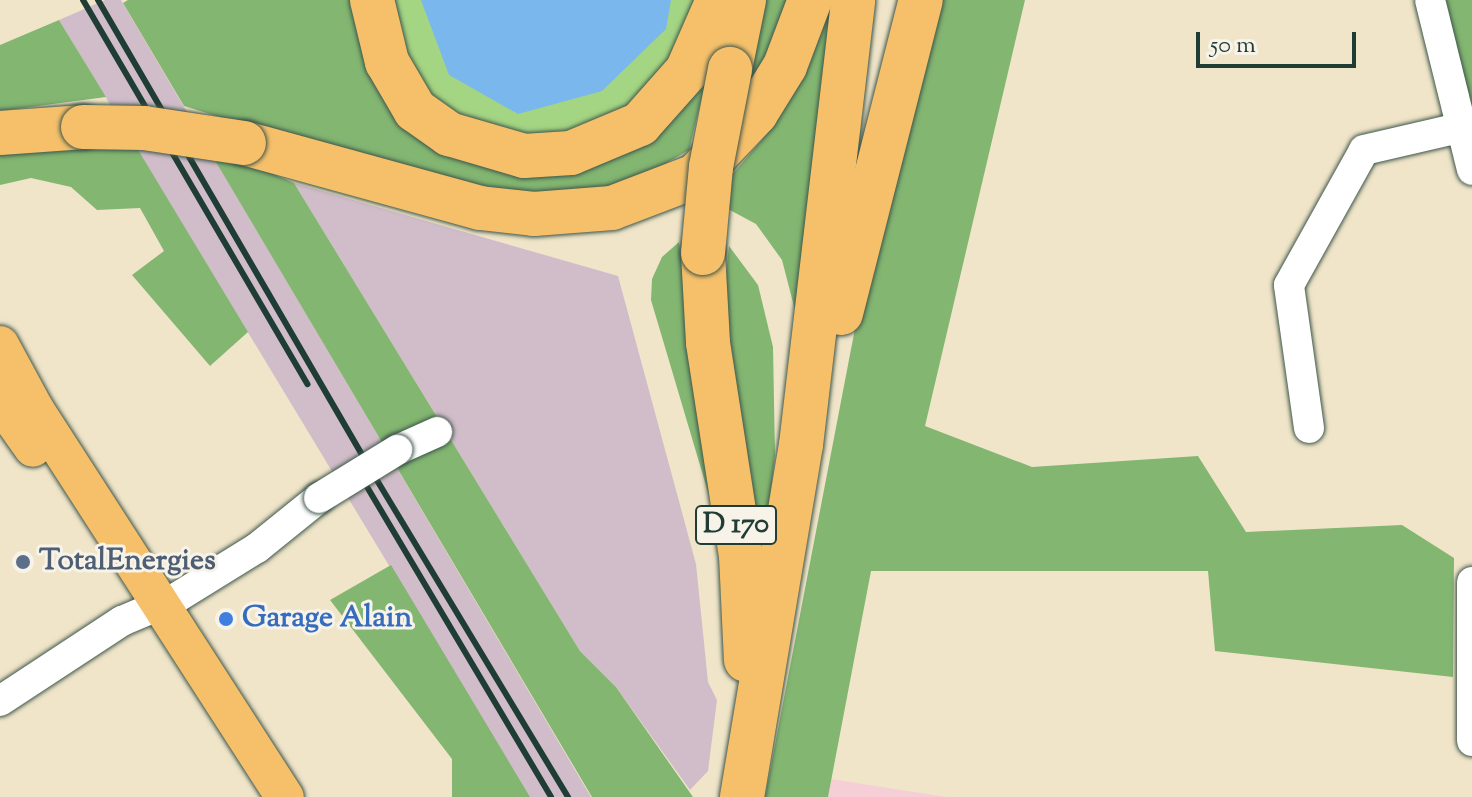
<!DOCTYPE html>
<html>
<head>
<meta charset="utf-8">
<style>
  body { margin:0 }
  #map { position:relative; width:1472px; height:797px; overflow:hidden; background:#f0e5c9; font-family:"Sorts Mill Goudy",serif }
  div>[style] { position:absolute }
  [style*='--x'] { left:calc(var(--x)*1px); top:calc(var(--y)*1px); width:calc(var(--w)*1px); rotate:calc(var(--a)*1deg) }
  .built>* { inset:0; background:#f6cfd6 }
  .industrial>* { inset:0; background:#d1bdc9 }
  .green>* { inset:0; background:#a4d583 }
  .forest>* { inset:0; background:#83b671 }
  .water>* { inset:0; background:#79b7ec }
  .roads { filter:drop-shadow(0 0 2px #3e564a) drop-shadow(0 0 2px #3e564a) }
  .minor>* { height:30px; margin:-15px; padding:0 15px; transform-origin:15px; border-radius:15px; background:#fff }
  .major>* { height:38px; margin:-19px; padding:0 19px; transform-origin:19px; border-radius:19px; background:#f6c06b }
  .highway>* { height:44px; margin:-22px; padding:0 22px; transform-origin:22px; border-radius:22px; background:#f6c06b }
  .rail>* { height:6px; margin:-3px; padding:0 3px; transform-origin:3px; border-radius:3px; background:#1f3d34 }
  .bridges { filter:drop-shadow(0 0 2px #3e564a) drop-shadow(0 0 2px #3e564a) }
  .minor-bridge>* { height:30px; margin:-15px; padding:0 15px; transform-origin:15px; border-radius:15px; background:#fff }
  .highway-bridge>* { height:44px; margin:-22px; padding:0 22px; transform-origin:22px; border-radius:22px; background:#f6c06b }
  .dots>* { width:22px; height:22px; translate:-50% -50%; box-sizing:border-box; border:4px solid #f7f3e8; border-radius:50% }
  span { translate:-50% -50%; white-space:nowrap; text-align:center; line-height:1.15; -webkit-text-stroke:6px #f7f3e8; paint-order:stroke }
  .shield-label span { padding:2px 6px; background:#f7f3e8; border:2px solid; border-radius:6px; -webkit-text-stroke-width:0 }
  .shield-label { font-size:28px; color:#1f3d34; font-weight:700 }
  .service-label { font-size:30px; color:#4e5e75; font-weight:700 }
  .left { translate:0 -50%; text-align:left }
  .shop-label { font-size:30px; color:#366cbe; font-weight:700 }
  .scale { position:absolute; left:1196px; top:32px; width:160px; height:36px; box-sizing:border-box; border:4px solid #1f3d34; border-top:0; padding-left:10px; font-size:24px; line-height:28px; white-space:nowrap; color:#1f3d34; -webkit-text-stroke:6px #f7f3e8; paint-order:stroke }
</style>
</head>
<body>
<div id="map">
  <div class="built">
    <i style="clip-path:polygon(831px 779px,914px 792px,947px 797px,828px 797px)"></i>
  </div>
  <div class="industrial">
    <i style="clip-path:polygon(105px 0,121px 0,591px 797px,529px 797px,59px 20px)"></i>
    <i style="clip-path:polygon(294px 183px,618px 276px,696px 564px,708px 682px,717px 700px,708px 771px,690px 790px,616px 687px,580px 651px)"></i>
  </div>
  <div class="green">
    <i style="clip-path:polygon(385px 0,704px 0,674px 60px,635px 108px,539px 142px,439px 109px,406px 73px)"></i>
  </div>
  <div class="forest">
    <i style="clip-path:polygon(128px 0,350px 0,366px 66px,526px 176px,713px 51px,689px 150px,630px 184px,582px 197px,431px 182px,184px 106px,123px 3px)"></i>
    <i style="clip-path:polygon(754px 0,794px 0,782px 36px,736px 105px)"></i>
    <i style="clip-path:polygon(828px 0,842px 0,797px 318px,782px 260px,756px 224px,728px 209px,732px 175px,772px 128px)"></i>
    <i style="clip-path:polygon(935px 0,1025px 0,925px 426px,1032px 467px,1198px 456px,1246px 532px,1402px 525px,1454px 558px,1453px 677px,1215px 651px,1208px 571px,871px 571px,828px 797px,765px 797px,867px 266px)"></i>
    <i style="clip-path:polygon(1446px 0,1472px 0,1472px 114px)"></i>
    <i style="clip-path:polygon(59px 20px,106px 97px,0 111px,0 45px)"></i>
    <i style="clip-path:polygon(91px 146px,137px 148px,248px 332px,210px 366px,132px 275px,164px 251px,140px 208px,97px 210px,71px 187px,31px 178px,0 185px,0 154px)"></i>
    <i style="clip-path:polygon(213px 157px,250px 164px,294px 183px,580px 651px,616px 687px,693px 797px,592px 797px)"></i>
    <i style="clip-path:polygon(679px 242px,687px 315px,713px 509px,651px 300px,652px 279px,662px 257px)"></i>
    <i style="clip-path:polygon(729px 246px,758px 285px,773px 347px,775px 455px,758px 610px,722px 314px)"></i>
    <i style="clip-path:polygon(391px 565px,530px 797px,452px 797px,452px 759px,330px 600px)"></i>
  </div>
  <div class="water">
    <i style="clip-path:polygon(421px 0,671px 0,666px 29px,602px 91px,518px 114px,449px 75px)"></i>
  </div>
  <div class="roads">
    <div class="minor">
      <i style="--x:1430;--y:0;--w:175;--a:76.1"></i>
      <i style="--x:1309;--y:428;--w:144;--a:-98"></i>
      <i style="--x:1289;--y:285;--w:154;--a:-60.9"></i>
      <i style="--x:1364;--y:150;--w:103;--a:-13"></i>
      <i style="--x:397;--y:450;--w:44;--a:-24.2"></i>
      <i style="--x:1472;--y:582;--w:159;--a:90"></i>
      <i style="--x:0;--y:701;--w:146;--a:-33.3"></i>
      <i style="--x:122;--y:621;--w:59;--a:-23.1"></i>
      <i style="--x:176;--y:598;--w:95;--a:-31.7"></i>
      <i style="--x:257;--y:548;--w:80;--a:-38.9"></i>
    </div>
    <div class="major">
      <i style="--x:0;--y:345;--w:72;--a:61.6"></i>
      <i style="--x:34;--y:408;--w:463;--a:57.2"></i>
      <i style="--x:0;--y:401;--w:57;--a:54.9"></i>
    </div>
    <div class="highway">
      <i style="--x:372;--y:0;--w:64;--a:76.4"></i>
      <i style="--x:387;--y:62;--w:56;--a:59.7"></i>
      <i style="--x:415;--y:110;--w:42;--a:35.2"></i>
      <i style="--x:449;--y:134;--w:78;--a:16.3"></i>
      <i style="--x:524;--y:156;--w:47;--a:-3.7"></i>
      <i style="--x:571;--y:153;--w:75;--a:-22.8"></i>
      <i style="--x:640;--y:124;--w:71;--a:-48.4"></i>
      <i style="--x:687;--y:71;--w:77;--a:-66.4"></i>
      <i style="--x:730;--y:69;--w:70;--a:-78.5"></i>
      <i style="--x:0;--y:133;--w:83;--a:-4.1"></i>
      <i style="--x:244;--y:143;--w:245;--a:15.4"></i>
      <i style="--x:480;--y:208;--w:54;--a:6.3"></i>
      <i style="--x:534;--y:214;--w:78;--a:-4.4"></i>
      <i style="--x:612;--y:208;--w:90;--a:-20.9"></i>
      <i style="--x:696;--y:176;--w:87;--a:-46.4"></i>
      <i style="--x:756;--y:113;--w:55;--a:-58.3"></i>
      <i style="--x:785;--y:66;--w:71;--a:-69.3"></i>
      <i style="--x:703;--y:253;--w:90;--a:86.8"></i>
      <i style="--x:708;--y:343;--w:215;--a:81.2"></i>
      <i style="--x:741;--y:555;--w:105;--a:87.3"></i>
      <i style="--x:841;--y:313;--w:323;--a:-75.7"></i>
      <i style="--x:742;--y:797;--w:357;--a:-80.5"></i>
      <i style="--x:801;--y:445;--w:448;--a:-83.3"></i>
    </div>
  </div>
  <div class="rail">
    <i style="--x:83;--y:0;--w:445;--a:59.7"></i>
    <i style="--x:98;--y:0;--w:552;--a:59.86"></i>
    <i style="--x:375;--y:477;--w:374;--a:58.9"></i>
    <i style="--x:357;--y:470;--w:380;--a:59.3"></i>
  </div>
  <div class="bridges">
    <div class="minor-bridge">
      <i style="--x:319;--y:498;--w:92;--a:-31.6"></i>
    </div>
    <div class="highway-bridge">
      <i style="--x:83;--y:127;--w:61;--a:0.9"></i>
      <i style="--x:144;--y:128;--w:101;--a:8.5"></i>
      <i style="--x:703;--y:253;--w:86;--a:-84.7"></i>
      <i style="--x:711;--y:167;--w:100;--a:-79"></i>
    </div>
  </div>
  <div class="dots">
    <i style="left:23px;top:562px;background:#5c6f8a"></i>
    <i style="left:226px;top:619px;background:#3f7fe0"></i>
  </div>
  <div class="shield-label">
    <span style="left:736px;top:525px">D 170</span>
  </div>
  <div class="service-label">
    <span class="left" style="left:39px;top:562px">TotalEnergies</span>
  </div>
  <div class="shop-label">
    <span class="left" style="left:242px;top:619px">Garage Alain</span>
  </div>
  <div class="scale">50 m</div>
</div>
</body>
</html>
